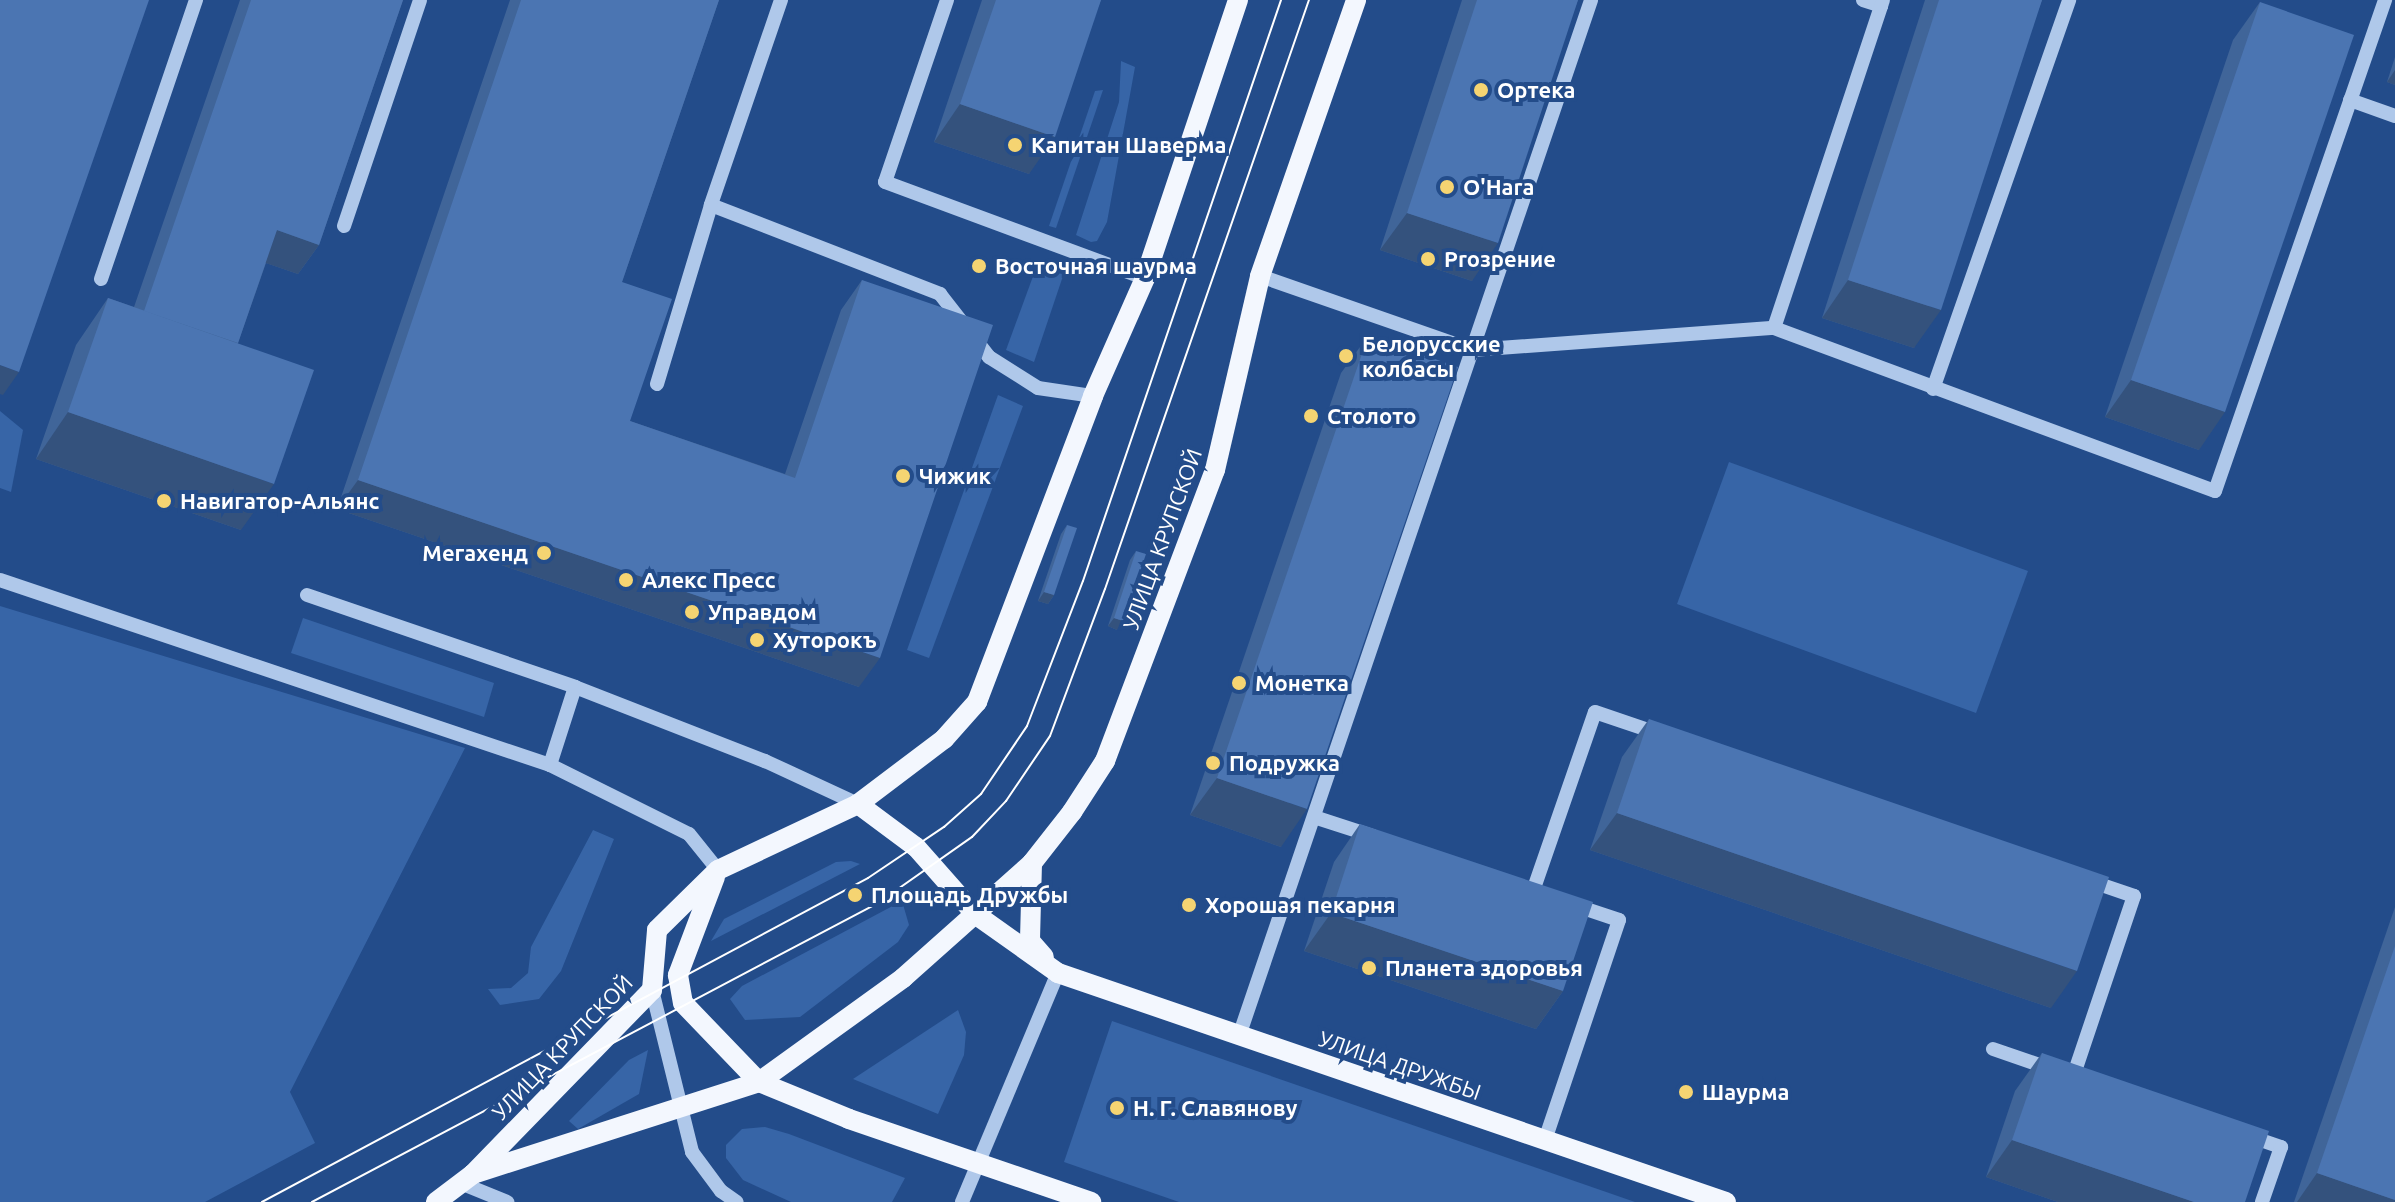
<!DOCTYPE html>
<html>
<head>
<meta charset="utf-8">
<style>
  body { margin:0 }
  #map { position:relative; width:2395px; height:1202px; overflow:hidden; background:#234c8a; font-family:Ubuntu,sans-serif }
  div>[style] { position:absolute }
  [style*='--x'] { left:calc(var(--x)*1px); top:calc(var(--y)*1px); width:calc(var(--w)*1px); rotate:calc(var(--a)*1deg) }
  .green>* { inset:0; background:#3765a7 }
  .minor>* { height:14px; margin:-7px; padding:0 7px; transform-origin:7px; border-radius:7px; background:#afc8ea }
  .major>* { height:20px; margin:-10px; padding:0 10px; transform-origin:10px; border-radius:10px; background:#f3f7fe }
  .tram>* { height:2px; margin:-1px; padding:0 1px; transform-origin:1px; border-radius:1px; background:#fff }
  .wall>* { inset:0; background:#406599 }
  .shaded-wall>* { inset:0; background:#34527d }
  .building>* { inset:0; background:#4b75b2 }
  .dots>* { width:22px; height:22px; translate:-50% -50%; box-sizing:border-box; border:4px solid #234c8a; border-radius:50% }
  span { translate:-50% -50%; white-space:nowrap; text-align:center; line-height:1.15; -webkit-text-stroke:8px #234c8a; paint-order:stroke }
  .poi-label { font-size:22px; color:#fff; font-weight:700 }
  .left { translate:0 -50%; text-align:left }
  .right { translate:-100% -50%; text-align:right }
  .street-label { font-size:22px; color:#fff }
</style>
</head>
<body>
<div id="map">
  <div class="green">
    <i style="clip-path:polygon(1121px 61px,1135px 67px,1107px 222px,1097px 241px,1091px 242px,1076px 235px,1119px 102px)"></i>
    <i style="clip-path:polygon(1103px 90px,1056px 228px,1049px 226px,1095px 91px)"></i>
    <i style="clip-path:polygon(1039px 260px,1065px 270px,1034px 362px,1006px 350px)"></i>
    <i style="clip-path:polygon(998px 395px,1023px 406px,929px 658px,907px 650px)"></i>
    <i style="clip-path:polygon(0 411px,23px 430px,11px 492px,0 488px)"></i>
    <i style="clip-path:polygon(1729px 462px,2028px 571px,1976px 713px,1677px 604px)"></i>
    <i style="clip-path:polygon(0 606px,465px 748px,290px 1092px,315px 1143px,205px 1202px,0 1202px)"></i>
    <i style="clip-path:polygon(303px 618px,494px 683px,484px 717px,291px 653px)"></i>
    <i style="clip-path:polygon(593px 830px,614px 839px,561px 971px,539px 999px,500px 1005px,488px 989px,511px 988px,528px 973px,531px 947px)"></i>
    <i style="clip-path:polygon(851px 861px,860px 864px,711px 941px,724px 919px,836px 862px)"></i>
    <i style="clip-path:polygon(902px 901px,909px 925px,898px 942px,800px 1017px,745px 1020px,730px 999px,742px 986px)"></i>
    <i style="clip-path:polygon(958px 1010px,966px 1032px,964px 1055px,938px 1114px,853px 1079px)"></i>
    <i style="clip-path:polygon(1112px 1021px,1635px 1202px,1179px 1202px,1064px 1162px)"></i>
    <i style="clip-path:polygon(648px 1050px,639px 1094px,578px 1129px,569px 1121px,629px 1060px)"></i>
    <i style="clip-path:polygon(765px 1127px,789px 1134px,905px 1178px,892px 1202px,791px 1202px,743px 1180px,726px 1158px,726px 1145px,742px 1129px)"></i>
  </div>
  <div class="minor">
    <i style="--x:781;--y:0;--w:217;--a:108.9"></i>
    <i style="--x:711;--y:205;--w:246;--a:21.2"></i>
    <i style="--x:940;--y:294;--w:80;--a:52.1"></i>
    <i style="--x:989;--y:357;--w:58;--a:32.3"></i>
    <i style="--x:1038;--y:388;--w:56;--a:8.3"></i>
    <i style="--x:947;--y:0;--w:192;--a:108.8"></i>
    <i style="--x:885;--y:182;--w:277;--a:20.3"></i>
    <i style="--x:1863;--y:0;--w:19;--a:18"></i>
    <i style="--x:1881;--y:6;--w:6;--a:-72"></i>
    <i style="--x:2350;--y:100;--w:48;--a:19.6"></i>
    <i style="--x:344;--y:226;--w:238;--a:-71.4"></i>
    <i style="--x:1260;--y:276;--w:225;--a:19.2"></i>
    <i style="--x:1472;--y:350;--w:303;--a:-4.2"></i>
    <i style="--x:1774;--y:328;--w:470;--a:20.3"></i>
    <i style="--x:2215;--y:491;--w:520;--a:-70.9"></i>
    <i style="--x:101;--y:279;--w:295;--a:-71.2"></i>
    <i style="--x:1774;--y:328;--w:339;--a:-71.6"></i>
    <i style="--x:657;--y:384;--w:187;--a:-73.2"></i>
    <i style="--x:1933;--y:389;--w:412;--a:-70.7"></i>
    <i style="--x:0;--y:580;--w:580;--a:18.59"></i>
    <i style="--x:550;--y:765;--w:155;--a:26.4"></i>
    <i style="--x:689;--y:834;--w:46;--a:51.1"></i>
    <i style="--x:307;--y:595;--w:283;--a:18.9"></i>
    <i style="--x:575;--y:687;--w:82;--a:107.8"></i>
    <i style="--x:575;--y:687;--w:204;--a:21.3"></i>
    <i style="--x:765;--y:761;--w:102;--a:24.8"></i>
    <i style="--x:1314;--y:817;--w:62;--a:17.9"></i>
    <i style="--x:1533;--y:891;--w:189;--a:-70.9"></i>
    <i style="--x:1595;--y:712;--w:65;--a:18.7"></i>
    <i style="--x:652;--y:990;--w:167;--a:76.1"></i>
    <i style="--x:692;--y:1152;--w:49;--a:53.4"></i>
    <i style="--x:721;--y:1191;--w:19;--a:35"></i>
    <i style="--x:1239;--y:1036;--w:1094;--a:-71.23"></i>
    <i style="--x:1993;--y:1049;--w:61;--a:19"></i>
    <i style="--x:2073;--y:1077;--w:191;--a:-71.4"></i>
    <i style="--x:2134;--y:896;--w:46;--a:-161.2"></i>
    <i style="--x:2249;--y:1136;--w:34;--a:19"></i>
    <i style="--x:2281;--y:1147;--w:58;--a:109.1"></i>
    <i style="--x:1545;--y:1140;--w:232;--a:-71.4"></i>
    <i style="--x:1619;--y:920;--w:47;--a:-161.6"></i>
    <i style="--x:463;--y:1184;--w:48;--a:22.2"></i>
    <i style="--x:962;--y:1202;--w:248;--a:-67.3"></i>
  </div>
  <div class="major">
    <i style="--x:858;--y:804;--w:72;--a:36.6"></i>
    <i style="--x:916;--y:847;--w:89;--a:48.6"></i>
    <i style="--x:975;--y:914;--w:102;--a:35.4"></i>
    <i style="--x:1058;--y:973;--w:706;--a:18.92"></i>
    <i style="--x:1032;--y:863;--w:78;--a:91.5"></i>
    <i style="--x:1030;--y:941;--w:21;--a:49"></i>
    <i style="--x:715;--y:877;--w:105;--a:110.7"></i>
    <i style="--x:678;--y:975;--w:28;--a:80"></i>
    <i style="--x:683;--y:1003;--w:110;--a:46.1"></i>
    <i style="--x:759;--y:1082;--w:97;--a:22.3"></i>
    <i style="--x:849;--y:1119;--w:256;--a:18.9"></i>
    <i style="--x:473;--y:1174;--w:300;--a:-17.8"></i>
    <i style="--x:759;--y:1082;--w:178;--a:-35.8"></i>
    <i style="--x:903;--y:978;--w:173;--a:-41.7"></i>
    <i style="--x:1032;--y:863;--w:65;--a:-51.9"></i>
    <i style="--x:1072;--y:812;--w:61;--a:-57.1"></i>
    <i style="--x:1105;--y:761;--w:311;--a:-69.3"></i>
    <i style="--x:1215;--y:470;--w:199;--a:-76.9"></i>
    <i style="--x:1260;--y:276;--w:292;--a:-70.8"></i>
    <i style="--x:436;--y:1202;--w:46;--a:-37.1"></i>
    <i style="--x:473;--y:1174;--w:257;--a:-45.8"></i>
    <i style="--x:652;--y:990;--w:60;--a:-85.2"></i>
    <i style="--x:657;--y:930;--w:86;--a:-44.5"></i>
    <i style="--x:718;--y:870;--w:155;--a:-25.2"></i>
    <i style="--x:858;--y:804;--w:108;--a:-37.1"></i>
    <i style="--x:944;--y:739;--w:50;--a:-48.3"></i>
    <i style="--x:977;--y:702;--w:327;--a:-69.2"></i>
    <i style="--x:1093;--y:396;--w:129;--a:-66.2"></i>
    <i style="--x:1145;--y:278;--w:293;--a:-71.5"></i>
  </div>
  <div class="tram">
    <i style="--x:262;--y:1202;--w:687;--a:-28.13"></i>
    <i style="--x:868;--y:878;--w:92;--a:-33.9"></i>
    <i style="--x:944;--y:827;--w:50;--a:-41.7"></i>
    <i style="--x:981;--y:794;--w:82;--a:-55.9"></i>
    <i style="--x:1027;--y:726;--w:155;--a:-68.9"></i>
    <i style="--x:1083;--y:581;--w:614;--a:-71.18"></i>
    <i style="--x:312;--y:1202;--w:640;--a:-27.85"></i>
    <i style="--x:878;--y:903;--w:115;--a:-35.1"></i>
    <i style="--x:972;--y:837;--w:50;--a:-46.6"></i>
    <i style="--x:1006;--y:801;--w:78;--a:-55.9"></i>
    <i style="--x:1050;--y:736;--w:157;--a:-69.5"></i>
    <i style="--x:1105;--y:589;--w:623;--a:-70.9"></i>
  </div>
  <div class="wall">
    <i style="clip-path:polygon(240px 0,403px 0,319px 245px,298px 274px,266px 263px,238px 343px,241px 530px,36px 459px,76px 345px,108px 298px,134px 307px)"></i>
    <i style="clip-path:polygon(510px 0,719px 0,622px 282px,630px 421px,785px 474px,841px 310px,862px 280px,859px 687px,337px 509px)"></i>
    <i style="clip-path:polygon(982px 0,1101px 0,1029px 174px,934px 142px)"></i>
    <i style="clip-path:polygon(1462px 0,1578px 0,1472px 281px,1380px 250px)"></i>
    <i style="clip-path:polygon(1925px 0,2042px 0,1914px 348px,1822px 318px)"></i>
    <i style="clip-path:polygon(2260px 2px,2199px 450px,2105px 417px,2233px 40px)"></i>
    <i style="clip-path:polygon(2395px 57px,2395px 85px,2387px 82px)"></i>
    <i style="clip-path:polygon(1368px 336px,1281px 847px,1190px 815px,1341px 373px)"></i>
    <i style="clip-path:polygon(1067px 525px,1054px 595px,1048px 604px,1038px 601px,1061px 534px)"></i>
    <i style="clip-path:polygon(1136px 551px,1117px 630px,1108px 626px,1130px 560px)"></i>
    <i style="clip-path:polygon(1649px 719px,2051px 1008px,1590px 850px,1622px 757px)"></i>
    <i style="clip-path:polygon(1360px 824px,1563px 991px,1536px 1029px,1304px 951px,1334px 862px)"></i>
    <i style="clip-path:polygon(2395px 907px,2395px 1202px,2294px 1202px)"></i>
    <i style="clip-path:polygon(2042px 1053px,2245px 1202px,2058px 1202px,1986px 1177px,2015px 1091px)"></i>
  </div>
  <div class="shaded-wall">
    <i style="clip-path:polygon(2395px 70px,2395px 85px,2387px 82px)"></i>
    <i style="clip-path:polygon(960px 104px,1055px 137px,1029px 174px,934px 142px)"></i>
    <i style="clip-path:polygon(1407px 213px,1498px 243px,1472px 281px,1380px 250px)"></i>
    <i style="clip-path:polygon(277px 230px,319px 245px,298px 274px,257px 260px)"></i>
    <i style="clip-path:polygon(1848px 280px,1941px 310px,1914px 348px,1822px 318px)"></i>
    <i style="clip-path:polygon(0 365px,19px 372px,3px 395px,0 394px)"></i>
    <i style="clip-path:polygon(2131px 380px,2225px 412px,2199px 450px,2105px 417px)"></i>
    <i style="clip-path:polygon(68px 412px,274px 484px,241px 530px,36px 459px)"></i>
    <i style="clip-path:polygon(358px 480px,880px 658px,859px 687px,337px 509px)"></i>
    <i style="clip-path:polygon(1044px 592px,1054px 595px,1048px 604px,1038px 601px)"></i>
    <i style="clip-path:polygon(1114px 618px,1123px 621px,1117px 630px,1108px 626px)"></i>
    <i style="clip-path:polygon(1217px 778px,1307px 809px,1281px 847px,1190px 815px)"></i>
    <i style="clip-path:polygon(1617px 813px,2077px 971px,2051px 1008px,1590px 850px)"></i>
    <i style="clip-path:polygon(1331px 913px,1563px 991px,1536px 1029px,1304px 951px)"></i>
    <i style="clip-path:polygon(2012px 1140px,2194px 1202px,2058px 1202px,1986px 1177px)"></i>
    <i style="clip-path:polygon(2317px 1173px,2395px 1200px,2395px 1202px,2297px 1202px)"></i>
  </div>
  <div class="building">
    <i style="clip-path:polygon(0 0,149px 0,19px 372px,0 365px)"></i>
    <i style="clip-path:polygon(251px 0,403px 0,319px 245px,277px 230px,238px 343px,144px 311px)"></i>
    <i style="clip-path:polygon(521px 0,719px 0,622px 282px,672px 299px,630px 421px,795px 478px,862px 280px,993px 325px,880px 658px,358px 480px)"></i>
    <i style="clip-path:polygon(996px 0,1101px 0,1055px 137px,960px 104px)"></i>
    <i style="clip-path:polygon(1477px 0,1578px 0,1498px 243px,1407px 213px)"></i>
    <i style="clip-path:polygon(1939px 0,2042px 0,1941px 310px,1848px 280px)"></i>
    <i style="clip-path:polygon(2260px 2px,2354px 35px,2225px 412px,2131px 380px)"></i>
    <i style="clip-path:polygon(108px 298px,314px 370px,274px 484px,68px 412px)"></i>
    <i style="clip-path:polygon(1368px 336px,1458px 367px,1307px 809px,1217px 778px)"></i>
    <i style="clip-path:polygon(1067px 525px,1077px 528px,1054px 595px,1044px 592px)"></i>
    <i style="clip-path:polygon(1136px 551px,1146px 554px,1123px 621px,1114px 618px)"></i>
    <i style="clip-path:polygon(1649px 719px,2109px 877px,2077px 971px,1617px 813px)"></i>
    <i style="clip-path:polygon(1360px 824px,1593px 902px,1563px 991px,1331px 913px)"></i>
    <i style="clip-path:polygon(2395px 946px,2395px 1200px,2317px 1173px)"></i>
    <i style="clip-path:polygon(2042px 1053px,2269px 1131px,2245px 1202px,2194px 1202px,2012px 1140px)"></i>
  </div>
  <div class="dots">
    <i style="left:1481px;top:90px;background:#f5d472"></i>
    <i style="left:1015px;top:145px;background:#f5d472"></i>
    <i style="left:1447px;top:187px;background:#f5d472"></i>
    <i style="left:1428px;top:259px;background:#f5d472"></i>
    <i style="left:979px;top:266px;background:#f5d472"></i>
    <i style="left:1346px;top:356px;background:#f5d472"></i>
    <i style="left:1311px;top:416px;background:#f5d472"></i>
    <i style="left:903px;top:476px;background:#f5d472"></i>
    <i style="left:164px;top:501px;background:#f5d472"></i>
    <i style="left:544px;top:553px;background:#f5d472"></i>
    <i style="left:626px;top:580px;background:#f5d472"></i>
    <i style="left:692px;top:612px;background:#f5d472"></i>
    <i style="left:757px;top:640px;background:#f5d472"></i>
    <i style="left:1239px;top:683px;background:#f5d472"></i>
    <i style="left:1213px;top:763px;background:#f5d472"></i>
    <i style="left:855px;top:895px;background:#f5d472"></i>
    <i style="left:1189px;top:905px;background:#f5d472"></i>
    <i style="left:1369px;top:968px;background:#f5d472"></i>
    <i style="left:1686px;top:1092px;background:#f5d472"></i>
    <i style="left:1117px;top:1108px;background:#f5d472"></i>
  </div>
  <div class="poi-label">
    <span class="left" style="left:1497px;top:90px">Ортека</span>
    <span class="left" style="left:1031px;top:145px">Капитан Шаверма</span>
    <span class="left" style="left:1463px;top:187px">O'Hara</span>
    <span class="left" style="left:1444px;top:259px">Proзрение</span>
    <span class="left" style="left:995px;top:266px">Восточная шаурма</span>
    <span class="left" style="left:1362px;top:356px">Белорусские<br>колбасы</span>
    <span class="left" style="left:1327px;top:416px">Столото</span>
    <span class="left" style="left:919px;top:476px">Чижик</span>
    <span class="left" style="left:180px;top:501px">Навигатор-Альянс</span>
    <span class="right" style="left:528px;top:553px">Мегахенд</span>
    <span class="left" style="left:642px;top:580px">Алекс Пресс</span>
    <span class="left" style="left:708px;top:612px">Управдом</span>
    <span class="left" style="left:773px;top:640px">Хуторокъ</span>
    <span class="left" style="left:1255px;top:683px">Монетка</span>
    <span class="left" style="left:1229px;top:763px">Подружка</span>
    <span class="left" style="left:871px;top:895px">Площадь Дружбы</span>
    <span class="left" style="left:1205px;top:905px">Хорошая пекарня</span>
    <span class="left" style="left:1385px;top:968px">Планета здоровья</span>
    <span class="left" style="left:1702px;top:1092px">Шаурма</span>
    <span class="left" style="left:1133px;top:1108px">Н. Г. Славянову</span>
  </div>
  <div class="street-label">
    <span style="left:1162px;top:539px;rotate:-70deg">УЛИЦА КРУПСКОЙ</span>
    <span style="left:562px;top:1047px;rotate:-46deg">УЛИЦА КРУПСКОЙ</span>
    <span style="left:1400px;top:1065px;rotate:19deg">УЛИЦА ДРУЖБЫ</span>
  </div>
</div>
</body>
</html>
